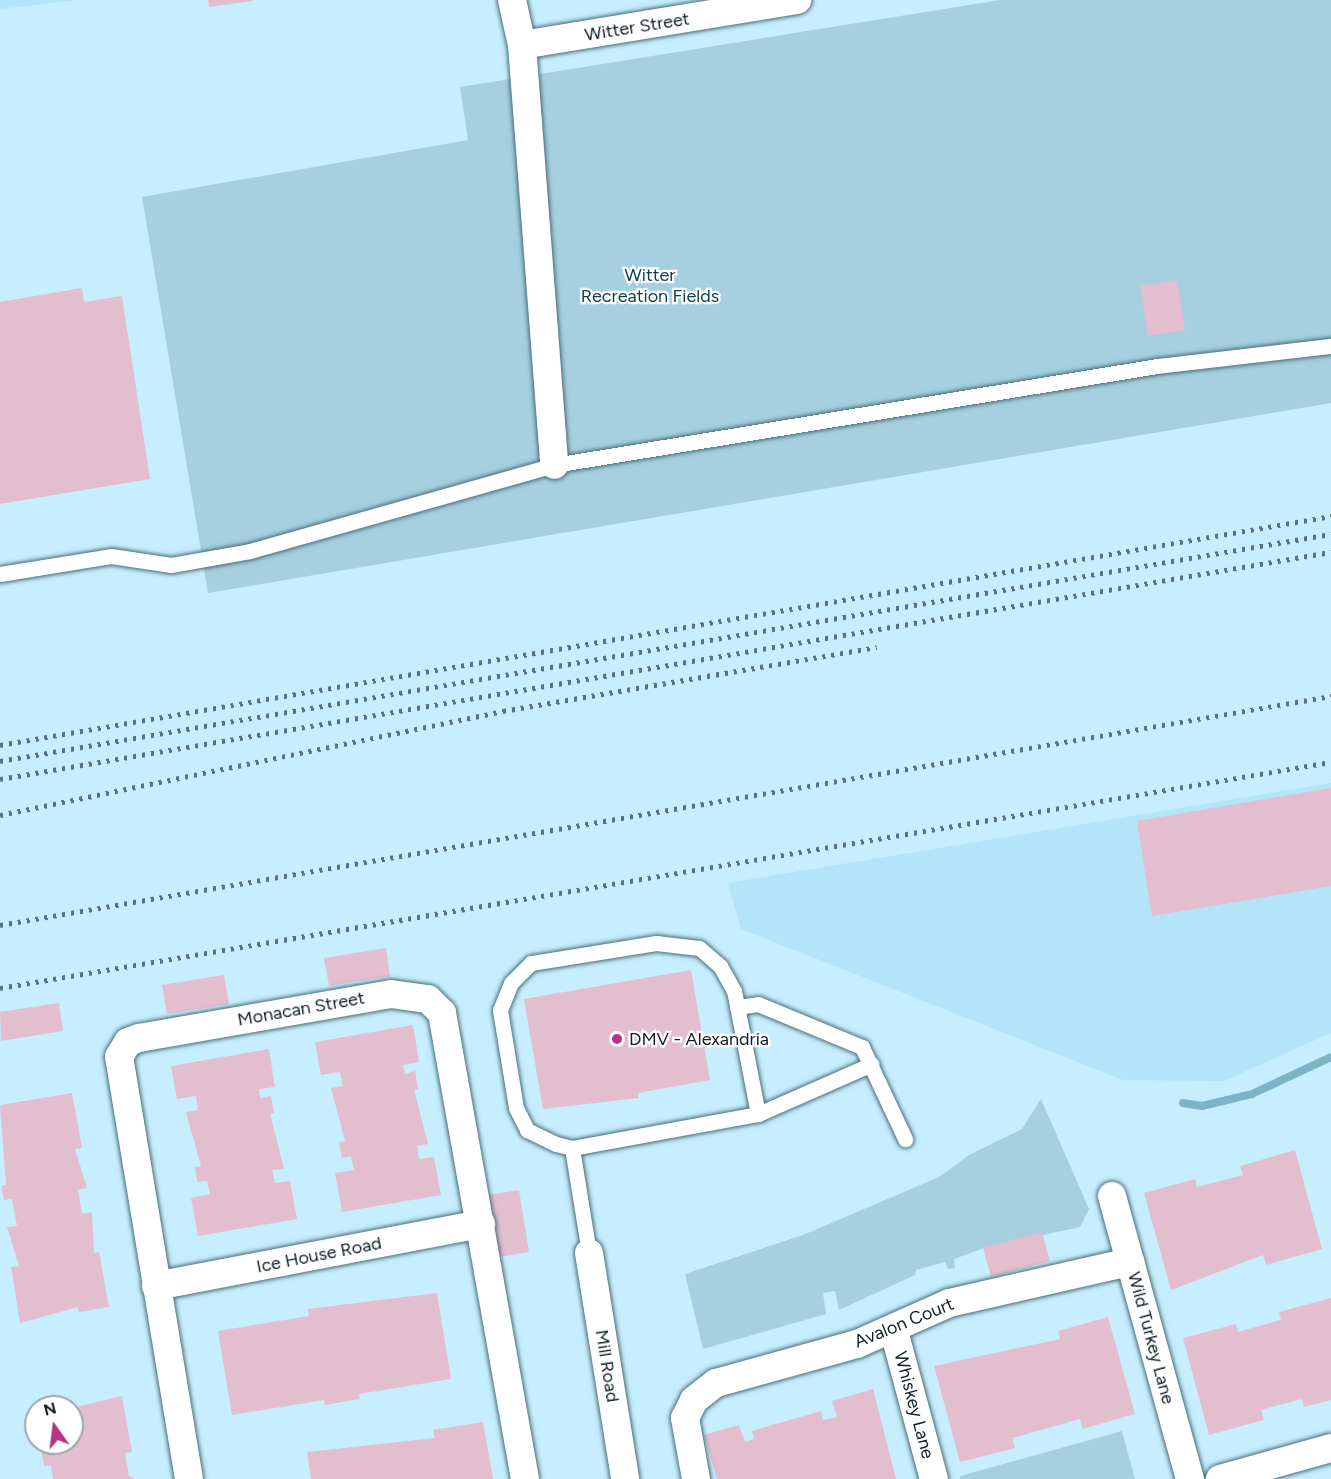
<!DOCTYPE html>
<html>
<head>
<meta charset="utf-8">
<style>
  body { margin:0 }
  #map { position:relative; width:1331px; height:1479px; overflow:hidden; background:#c7eeff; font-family:Figtree,sans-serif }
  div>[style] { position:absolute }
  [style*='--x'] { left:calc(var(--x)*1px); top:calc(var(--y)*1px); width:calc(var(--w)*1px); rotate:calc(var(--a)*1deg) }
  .built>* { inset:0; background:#b4e4f8 }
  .green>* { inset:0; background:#a6cfe0 }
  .stream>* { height:8px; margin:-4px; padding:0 4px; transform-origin:4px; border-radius:4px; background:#7db2c7 }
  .building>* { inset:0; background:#e2becf }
  .roads { filter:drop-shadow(0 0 2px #496d7b) drop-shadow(0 0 2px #496d7b) }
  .service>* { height:15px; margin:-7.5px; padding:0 7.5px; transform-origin:7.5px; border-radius:7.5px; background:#fff }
  .minor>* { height:28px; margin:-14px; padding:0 14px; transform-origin:14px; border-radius:14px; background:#fff }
  .rail>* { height:4.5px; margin-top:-2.25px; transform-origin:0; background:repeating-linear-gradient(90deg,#59727c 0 3px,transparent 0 9px) }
  .dots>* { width:16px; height:16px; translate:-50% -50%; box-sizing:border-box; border:3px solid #fff; border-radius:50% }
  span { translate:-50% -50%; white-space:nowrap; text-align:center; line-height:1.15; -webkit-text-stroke:4.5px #fff; paint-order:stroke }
  .street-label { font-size:18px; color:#101f25 }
  .park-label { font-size:18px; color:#12404f }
  .poi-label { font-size:18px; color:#101f25 }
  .left { translate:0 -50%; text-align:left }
  .north { position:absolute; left:24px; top:1395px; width:60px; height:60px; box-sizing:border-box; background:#fff; border:2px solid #9fa5a8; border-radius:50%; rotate:346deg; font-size:16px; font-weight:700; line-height:24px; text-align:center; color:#101f25 }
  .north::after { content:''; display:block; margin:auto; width:21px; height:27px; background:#b53582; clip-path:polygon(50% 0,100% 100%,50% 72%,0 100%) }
</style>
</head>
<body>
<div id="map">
  <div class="built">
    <i style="clip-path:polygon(0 0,78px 0,0 9px)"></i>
    <i style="clip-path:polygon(1331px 783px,1331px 1033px,1224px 1081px,1123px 1080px,741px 929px,728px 883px)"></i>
  </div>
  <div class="green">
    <i style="clip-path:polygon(1000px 0,1331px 0,1331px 403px,208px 593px,142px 197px,468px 140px,460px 87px)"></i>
    <i style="clip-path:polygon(1041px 1099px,1089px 1209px,1080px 1227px,984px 1248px,954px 1259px,955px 1268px,948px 1269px,945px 1262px,916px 1270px,915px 1275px,839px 1310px,835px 1291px,823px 1293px,826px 1314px,703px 1349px,685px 1274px,803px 1235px,939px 1177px,969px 1155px,1022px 1129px)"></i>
    <i style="clip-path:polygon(1122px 1431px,1135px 1479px,960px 1479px,960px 1476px)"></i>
  </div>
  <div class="stream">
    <i style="--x:1183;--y:1103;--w:19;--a:9"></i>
    <i style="--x:1202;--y:1106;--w:51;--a:-13.5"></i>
    <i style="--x:1252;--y:1094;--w:87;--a:-25.1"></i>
  </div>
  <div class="building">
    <i style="clip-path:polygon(208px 0,252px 0,252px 1px,209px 7px)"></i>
    <i style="clip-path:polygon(1177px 280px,1185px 330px,1148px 336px,1140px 286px)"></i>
    <i style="clip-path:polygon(82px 288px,84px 302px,122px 296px,150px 479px,0 504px,0 302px)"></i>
    <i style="clip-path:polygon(1331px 788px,1331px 886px,1152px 916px,1137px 821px)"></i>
    <i style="clip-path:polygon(386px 948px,390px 976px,329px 986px,324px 958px)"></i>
    <i style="clip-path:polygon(691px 970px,710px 1080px,638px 1093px,639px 1098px,543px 1109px,524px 999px)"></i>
    <i style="clip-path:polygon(224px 975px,229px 1004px,167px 1014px,162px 985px)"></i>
    <i style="clip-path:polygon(59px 1003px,63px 1031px,1px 1041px,0 1012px)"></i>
    <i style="clip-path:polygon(413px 1025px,419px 1062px,403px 1065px,405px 1074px,415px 1071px,418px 1089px,414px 1090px,428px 1144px,417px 1146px,419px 1159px,434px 1157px,441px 1195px,342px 1212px,335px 1173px,354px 1170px,351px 1156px,342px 1158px,339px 1142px,345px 1141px,331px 1088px,343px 1086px,340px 1072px,321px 1075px,315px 1042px)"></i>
    <i style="clip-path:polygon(269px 1049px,275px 1087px,259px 1089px,260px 1098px,271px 1096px,274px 1113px,270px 1114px,284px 1169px,272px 1170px,275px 1183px,290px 1181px,297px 1219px,198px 1236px,191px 1198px,210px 1194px,207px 1181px,197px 1182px,195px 1167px,201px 1166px,186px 1112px,198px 1110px,196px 1096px,177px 1099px,171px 1066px)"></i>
    <i style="clip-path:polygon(72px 1093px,82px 1148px,75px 1149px,87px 1188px,78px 1190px,82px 1214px,92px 1212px,94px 1253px,99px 1252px,109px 1307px,79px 1312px,78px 1307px,20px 1323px,11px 1267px,19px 1266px,7px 1227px,17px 1226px,12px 1199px,4px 1200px,1px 1186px,6px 1185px,0 1105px)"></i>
    <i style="clip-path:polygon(1295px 1150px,1322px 1249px,1266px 1265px,1263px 1255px,1171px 1290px,1144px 1193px,1195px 1179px,1197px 1187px,1243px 1175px,1240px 1166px)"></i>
    <i style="clip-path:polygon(519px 1190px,529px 1252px,499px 1257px,489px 1195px)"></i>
    <i style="clip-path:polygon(1042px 1232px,1050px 1261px,991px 1277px,983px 1248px)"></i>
    <i style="clip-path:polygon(437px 1293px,451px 1379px,359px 1394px,360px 1399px,325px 1405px,324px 1400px,232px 1415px,218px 1331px,309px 1316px,308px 1309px)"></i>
    <i style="clip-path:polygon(1331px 1298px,1331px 1400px,1304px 1407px,1302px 1399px,1261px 1410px,1264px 1420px,1209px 1435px,1183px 1338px,1236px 1324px,1238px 1332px,1281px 1320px,1279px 1312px)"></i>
    <i style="clip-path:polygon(1108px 1317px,1135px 1414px,1082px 1429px,1080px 1419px,1012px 1438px,1015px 1448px,960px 1462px,934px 1366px,1060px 1339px,1058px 1331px)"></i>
    <i style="clip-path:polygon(873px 1389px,896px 1479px,717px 1479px,704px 1435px,739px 1425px,745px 1442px,754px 1439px,752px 1431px,821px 1411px,823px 1420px,837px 1417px,832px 1401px)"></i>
    <i style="clip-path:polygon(122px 1396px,132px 1452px,125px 1453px,129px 1475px,135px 1479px,53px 1479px,51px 1465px,44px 1466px,40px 1443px,72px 1443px,72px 1408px)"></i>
    <i style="clip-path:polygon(483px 1422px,493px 1479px,311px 1479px,307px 1452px,435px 1438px,433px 1430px)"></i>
  </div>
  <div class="roads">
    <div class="service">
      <i style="--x:0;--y:574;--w:112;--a:-9.2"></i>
      <i style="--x:111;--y:556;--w:61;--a:8.5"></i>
      <i style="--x:171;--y:565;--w:80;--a:-10"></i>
      <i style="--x:250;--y:551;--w:316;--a:-15.8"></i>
      <i style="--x:554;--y:465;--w:611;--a:-9.32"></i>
      <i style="--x:1157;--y:366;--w:175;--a:-6.6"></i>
      <i style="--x:737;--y:1007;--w:21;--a:-8"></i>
      <i style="--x:758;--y:1004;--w:113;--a:22.5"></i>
      <i style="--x:862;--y:1047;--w:102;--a:64.9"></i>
      <i style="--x:758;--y:1114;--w:125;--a:-101"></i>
      <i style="--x:734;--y:991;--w:29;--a:-119"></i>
      <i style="--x:720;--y:966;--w:28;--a:-139"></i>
      <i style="--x:699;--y:948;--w:43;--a:-173.4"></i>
      <i style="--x:656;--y:943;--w:127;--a:170.9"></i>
      <i style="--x:531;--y:963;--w:28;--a:135"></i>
      <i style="--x:511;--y:983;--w:29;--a:112"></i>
      <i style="--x:500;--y:1010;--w:99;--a:80.7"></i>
      <i style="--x:516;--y:1108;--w:25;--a:63"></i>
      <i style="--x:527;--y:1130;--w:32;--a:26"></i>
      <i style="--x:556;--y:1144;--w:16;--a:14"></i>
      <i style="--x:572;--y:1148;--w:189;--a:-10.4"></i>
      <i style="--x:758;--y:1114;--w:124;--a:-23.7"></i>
      <i style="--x:572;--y:1148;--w:106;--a:80.8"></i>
    </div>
    <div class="minor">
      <i style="--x:512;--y:0;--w:46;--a:77.5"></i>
      <i style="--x:522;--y:45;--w:279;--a:-9.3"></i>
      <i style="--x:522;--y:45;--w:421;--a:85.6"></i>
      <i style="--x:1112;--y:1196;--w:294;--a:74.6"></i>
      <i style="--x:589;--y:1253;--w:229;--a:80.9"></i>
      <i style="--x:156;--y:1286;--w:331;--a:-10.8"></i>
      <i style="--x:894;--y:1331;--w:153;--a:74.9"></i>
      <i style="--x:189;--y:1479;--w:428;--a:-99.4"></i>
      <i style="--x:119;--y:1057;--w:17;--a:-59"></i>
      <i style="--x:128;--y:1042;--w:12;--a:-20"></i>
      <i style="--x:139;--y:1038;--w:256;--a:-9.9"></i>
      <i style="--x:391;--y:994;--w:37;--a:8"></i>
      <i style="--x:428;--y:999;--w:20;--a:45"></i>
      <i style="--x:442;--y:1013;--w:473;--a:79.9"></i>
      <i style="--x:696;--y:1479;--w:62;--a:-100.2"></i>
      <i style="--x:685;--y:1418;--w:20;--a:-63"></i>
      <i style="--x:694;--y:1400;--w:28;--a:-38"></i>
      <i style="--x:716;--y:1383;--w:146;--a:-15.5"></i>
      <i style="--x:857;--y:1344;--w:101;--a:-24"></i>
      <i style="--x:949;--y:1303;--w:186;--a:-12.8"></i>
      <i style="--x:1220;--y:1479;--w:115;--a:-15.6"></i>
    </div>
  </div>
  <div class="rail">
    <i style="--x:0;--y:745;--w:1351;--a:-9.76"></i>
    <i style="--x:0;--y:761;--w:1350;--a:-9.68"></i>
    <i style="--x:0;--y:779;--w:1350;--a:-9.68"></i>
    <i style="--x:0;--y:815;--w:514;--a:-11.68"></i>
    <i style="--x:503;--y:711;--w:379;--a:-9.7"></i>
    <i style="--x:0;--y:925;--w:1351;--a:-9.76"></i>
    <i style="--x:0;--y:988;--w:1350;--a:-9.64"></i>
  </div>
  <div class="dots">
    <i style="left:617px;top:1039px;background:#b53582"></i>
  </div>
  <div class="street-label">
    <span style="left:637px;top:27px;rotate:-9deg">Witter Street</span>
    <span style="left:301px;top:1009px;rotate:-10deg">Monacan Street</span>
    <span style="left:319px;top:1255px;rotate:-11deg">Ice House Road</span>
    <span style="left:904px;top:1323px;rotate:-22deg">Avalon Court</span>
    <span style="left:1151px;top:1338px;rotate:75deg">Wild Turkey Lane</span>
    <span style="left:607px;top:1366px;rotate:81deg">Mill Road</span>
    <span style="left:914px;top:1405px;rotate:75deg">Whiskey Lane</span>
  </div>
  <div class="park-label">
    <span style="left:650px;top:286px">Witter<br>Recreation Fields</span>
  </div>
  <div class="poi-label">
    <span class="left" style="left:629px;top:1039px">DMV - Alexandria</span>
  </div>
  <div class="north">N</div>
</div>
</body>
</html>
